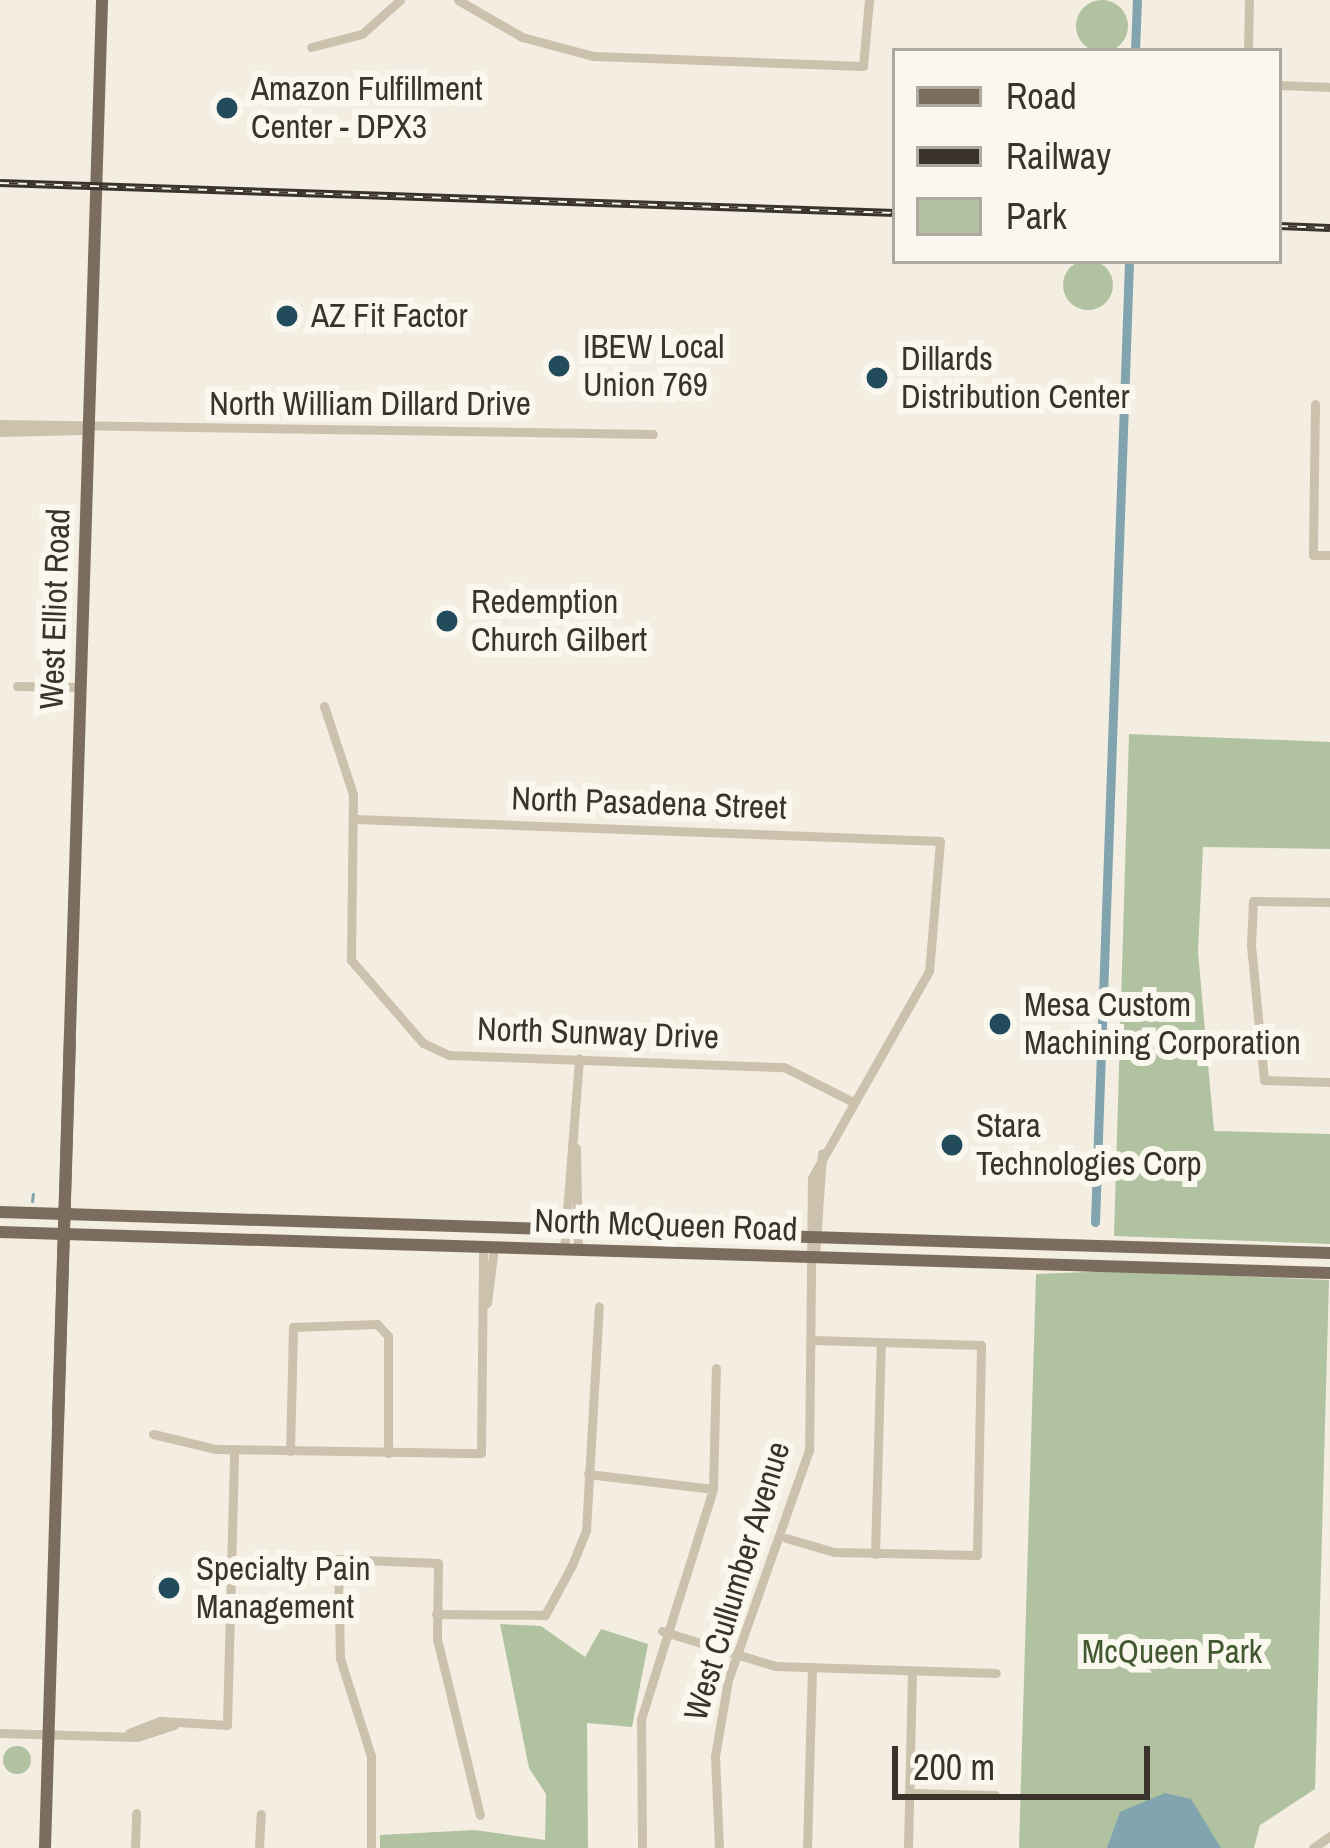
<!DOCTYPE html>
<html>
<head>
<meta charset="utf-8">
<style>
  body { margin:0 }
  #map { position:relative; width:1330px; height:1848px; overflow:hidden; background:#f3eee1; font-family:"Archivo Narrow",sans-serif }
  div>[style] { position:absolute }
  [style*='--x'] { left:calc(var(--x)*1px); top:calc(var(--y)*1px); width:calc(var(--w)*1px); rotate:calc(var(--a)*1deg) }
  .green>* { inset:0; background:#b1c2a1 }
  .round { border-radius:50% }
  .water>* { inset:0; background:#81a4af }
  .stream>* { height:3px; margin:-1.5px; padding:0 1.5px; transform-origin:1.5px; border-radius:1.5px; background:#81a4af }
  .canal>* { height:9px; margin:-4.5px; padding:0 4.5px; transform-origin:4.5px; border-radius:4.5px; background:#81a4af }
  .minor>* { height:9px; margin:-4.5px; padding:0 4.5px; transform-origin:4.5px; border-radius:4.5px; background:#cbc1ad }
  .major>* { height:12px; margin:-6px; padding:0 6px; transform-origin:6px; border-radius:6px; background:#7b6d5d }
  .rail>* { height:8px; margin-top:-4px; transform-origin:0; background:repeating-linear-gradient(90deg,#faf7ee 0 9px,#3a332c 0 18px); box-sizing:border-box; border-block:3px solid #3a332c }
  .dots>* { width:33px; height:33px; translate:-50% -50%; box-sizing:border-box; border:6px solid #faf7ee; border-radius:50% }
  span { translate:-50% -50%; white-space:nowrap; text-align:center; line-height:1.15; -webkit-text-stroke:12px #faf7ee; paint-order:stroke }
  .poi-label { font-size:33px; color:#3a332c }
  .left { translate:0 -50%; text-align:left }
  .street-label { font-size:33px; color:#3a332c }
  .park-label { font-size:33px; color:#415830 }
  .legend { position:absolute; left:892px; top:48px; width:390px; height:216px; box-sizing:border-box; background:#faf7ee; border:3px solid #ada9a0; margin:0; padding:15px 21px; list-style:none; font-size:36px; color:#3a332c }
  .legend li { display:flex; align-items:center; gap:24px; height:60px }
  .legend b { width:60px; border:3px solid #ada9a0 }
  .scale { position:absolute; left:892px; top:1746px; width:258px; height:54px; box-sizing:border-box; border:6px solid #3a332c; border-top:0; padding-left:15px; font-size:36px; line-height:42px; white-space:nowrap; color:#3a332c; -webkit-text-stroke:9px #faf7ee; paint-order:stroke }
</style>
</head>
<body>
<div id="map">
  <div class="green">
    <i class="round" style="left:1076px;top:0;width:52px;height:52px"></i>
    <i class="round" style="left:1063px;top:260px;width:50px;height:50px"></i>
    <i style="clip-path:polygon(1129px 734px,1330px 742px,1330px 849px,1203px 847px,1198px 952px,1214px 1131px,1330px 1134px,1330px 1244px,1114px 1236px)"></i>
    <i style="clip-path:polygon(1113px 1271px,1329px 1280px,1315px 1789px,1260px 1825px,1254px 1848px,1019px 1848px,1036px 1274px)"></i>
    <i style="clip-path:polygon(500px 1624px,541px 1626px,585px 1657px,601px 1629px,648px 1644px,632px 1727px,587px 1723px,588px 1848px,380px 1848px,380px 1835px,475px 1830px,545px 1840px,546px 1794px,529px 1768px)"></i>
    <i class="round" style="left:3px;top:1746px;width:28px;height:28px"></i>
  </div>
  <div class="water">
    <i style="clip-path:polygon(1165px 1793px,1191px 1799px,1221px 1848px,1107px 1848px,1120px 1812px)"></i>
  </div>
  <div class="stream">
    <i style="--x:32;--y:1201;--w:7;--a:-82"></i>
  </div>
  <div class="canal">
    <i style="--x:1135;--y:51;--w:51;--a:-87.8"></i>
    <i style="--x:1095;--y:1222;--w:962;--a:-87.97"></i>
  </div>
  <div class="minor">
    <i style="--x:458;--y:0;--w:74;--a:30"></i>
    <i style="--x:522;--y:37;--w:73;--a:15"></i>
    <i style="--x:593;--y:56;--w:270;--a:2.1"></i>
    <i style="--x:863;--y:66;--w:66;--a:-84.8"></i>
    <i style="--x:311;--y:47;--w:53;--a:-14.3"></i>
    <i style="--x:362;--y:34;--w:51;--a:-41.8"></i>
    <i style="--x:1248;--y:51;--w:51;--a:-88.9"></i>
    <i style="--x:1279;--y:85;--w:51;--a:2.2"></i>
    <i style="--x:1315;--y:404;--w:151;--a:90.8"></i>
    <i style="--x:1313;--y:555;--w:17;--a:0"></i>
    <i style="--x:0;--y:424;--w:653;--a:0.88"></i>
    <i style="--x:0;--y:432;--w:83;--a:-1.4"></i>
    <i style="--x:17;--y:686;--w:63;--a:0.9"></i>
    <i style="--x:324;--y:706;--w:93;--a:71.8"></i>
    <i style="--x:353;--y:794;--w:166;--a:90.7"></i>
    <i style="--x:351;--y:960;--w:110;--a:49.1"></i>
    <i style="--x:423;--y:1043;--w:29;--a:25"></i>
    <i style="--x:449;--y:1055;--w:335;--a:2.1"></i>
    <i style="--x:784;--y:1067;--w:73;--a:26.9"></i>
    <i style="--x:356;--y:819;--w:584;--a:2.16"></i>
    <i style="--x:940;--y:841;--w:130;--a:94.8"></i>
    <i style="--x:929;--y:971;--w:238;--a:119.5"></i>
    <i style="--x:812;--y:1178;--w:272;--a:90.6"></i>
    <i style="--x:809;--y:1450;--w:244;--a:109.4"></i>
    <i style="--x:728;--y:1680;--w:77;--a:99.7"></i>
    <i style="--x:715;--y:1756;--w:92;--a:87.5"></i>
    <i style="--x:1330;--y:902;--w:77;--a:-179.3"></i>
    <i style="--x:1253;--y:901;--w:44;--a:92.6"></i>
    <i style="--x:1251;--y:945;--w:136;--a:84.5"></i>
    <i style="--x:1264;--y:1080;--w:66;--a:1.7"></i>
    <i style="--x:576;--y:1148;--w:102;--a:88.9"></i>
    <i style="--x:564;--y:1250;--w:192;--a:-85.5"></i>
    <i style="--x:815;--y:1257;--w:104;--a:-86.1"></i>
    <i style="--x:487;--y:1303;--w:56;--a:-82.9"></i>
    <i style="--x:153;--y:1434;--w:65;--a:13.4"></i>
    <i style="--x:216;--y:1449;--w:265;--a:0.9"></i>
    <i style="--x:481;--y:1453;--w:206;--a:-89.4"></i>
    <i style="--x:290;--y:1451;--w:124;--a:-88.6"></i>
    <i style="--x:293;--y:1327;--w:84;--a:-2"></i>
    <i style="--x:377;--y:1324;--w:16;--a:47"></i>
    <i style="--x:388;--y:1336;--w:117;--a:90"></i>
    <i style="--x:588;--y:1474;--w:126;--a:6.8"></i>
    <i style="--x:786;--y:1538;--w:50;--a:16.3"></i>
    <i style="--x:834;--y:1552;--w:143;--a:1.2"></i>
    <i style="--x:977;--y:1555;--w:210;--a:-88.9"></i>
    <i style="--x:981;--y:1345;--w:168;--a:-178.3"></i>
    <i style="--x:875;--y:1554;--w:212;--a:-88.4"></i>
    <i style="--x:436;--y:1614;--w:109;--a:0.5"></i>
    <i style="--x:545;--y:1615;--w:57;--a:-61.6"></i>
    <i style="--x:572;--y:1565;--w:38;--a:-68"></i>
    <i style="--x:586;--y:1530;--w:224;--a:-86.7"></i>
    <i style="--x:662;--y:1631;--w:118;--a:17.2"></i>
    <i style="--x:775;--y:1666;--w:221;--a:1.8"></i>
    <i style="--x:0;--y:1733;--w:137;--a:1.7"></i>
    <i style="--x:137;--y:1737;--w:39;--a:-18"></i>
    <i style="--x:129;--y:1733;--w:34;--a:-21"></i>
    <i style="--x:161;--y:1721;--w:66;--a:3.5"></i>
    <i style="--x:227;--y:1725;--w:276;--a:-88.5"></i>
    <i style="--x:909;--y:1793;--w:86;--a:1.3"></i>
    <i style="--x:135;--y:1848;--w:35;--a:-88"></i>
    <i style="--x:259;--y:1848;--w:34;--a:-87"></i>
    <i style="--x:371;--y:1848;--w:92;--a:-90"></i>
    <i style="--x:371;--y:1756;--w:103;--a:-107.6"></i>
    <i style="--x:340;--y:1658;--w:99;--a:-91.2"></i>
    <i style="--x:338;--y:1559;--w:100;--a:2.3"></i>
    <i style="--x:438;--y:1563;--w:76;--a:90.8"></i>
    <i style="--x:437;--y:1639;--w:181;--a:76.3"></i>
    <i style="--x:642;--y:1848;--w:129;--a:-90.4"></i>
    <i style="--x:641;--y:1719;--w:241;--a:-72.6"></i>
    <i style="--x:713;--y:1489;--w:121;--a:-88.6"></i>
    <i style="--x:807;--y:1848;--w:181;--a:-88.4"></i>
    <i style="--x:908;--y:1848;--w:177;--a:-88.7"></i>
    <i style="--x:1313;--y:1848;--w:21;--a:-35"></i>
  </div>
  <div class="major">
    <i style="--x:0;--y:1212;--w:1331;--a:1.77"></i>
    <i style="--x:0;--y:1232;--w:1331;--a:1.77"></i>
    <i style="--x:58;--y:1418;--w:1419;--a:-88.22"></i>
    <i style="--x:45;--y:1848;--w:807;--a:-88.23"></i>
  </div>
  <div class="rail">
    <i style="--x:0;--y:183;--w:896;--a:1.92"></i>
    <i style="--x:1279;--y:226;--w:51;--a:2.2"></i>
  </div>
  <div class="dots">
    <i style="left:227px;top:108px;background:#224c5b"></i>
    <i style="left:287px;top:316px;background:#224c5b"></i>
    <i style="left:559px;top:366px;background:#224c5b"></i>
    <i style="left:877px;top:378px;background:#224c5b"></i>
    <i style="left:447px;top:621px;background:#224c5b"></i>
    <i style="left:1000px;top:1024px;background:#224c5b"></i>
    <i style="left:952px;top:1145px;background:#224c5b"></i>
    <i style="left:169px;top:1588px;background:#224c5b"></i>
  </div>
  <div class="poi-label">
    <span class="left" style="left:251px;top:108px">Amazon Fulfillment<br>Center - DPX3</span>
    <span class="left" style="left:311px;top:316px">AZ Fit Factor</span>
    <span class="left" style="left:583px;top:366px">IBEW Local<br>Union 769</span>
    <span class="left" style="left:901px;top:378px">Dillards<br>Distribution Center</span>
    <span class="left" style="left:471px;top:621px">Redemption<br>Church Gilbert</span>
    <span class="left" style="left:1024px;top:1024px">Mesa Custom<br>Machining Corporation</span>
    <span class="left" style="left:976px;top:1145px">Stara<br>Technologies Corp</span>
    <span class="left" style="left:196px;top:1588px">Specialty Pain<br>Management</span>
  </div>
  <div class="street-label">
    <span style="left:370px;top:404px">North William Dillard Drive</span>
    <span style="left:55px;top:609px;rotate:-88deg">West Elliot Road</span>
    <span style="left:649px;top:803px;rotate:2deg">North Pasadena Street</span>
    <span style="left:598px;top:1033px;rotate:2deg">North Sunway Drive</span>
    <span style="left:666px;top:1225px;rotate:2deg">North McQueen Road</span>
    <span style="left:737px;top:1581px;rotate:-73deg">West Cullumber Avenue</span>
  </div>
  <div class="park-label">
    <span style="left:1172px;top:1652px">McQueen Park</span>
  </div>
  <ul class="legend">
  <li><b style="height:15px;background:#7b6d5d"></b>Road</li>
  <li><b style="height:15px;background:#3a332c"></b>Railway</li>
  <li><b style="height:33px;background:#b1c2a1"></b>Park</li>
  </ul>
  <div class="scale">200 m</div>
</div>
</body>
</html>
